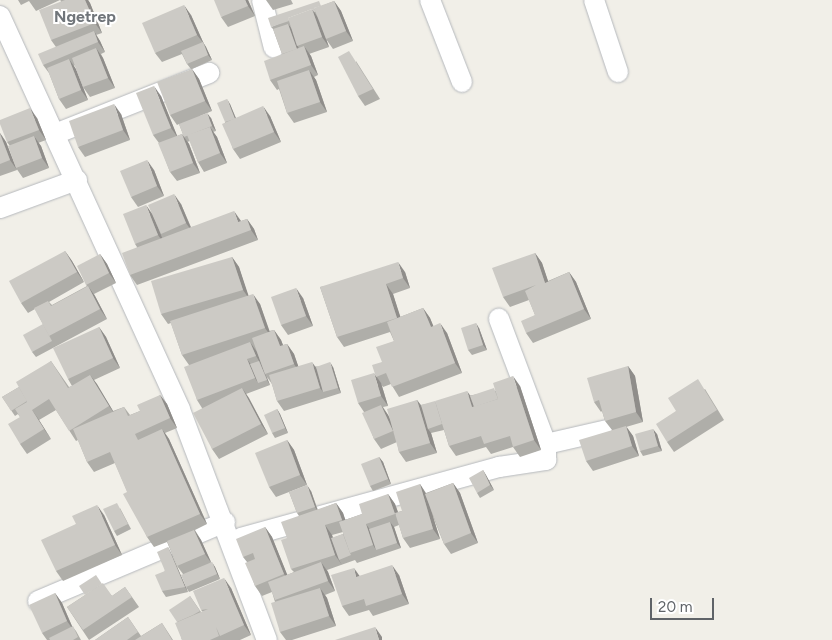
<!DOCTYPE html>
<html>
<head>
<meta charset="utf-8">
<style>
  body { margin:0 }
  #map { position:relative; width:832px; height:640px; overflow:hidden; background:#f1efe8; font-family:Figtree,sans-serif }
  div>[style] { position:absolute }
  [style*='--x'] { left:calc(var(--x)*1px); top:calc(var(--y)*1px); width:calc(var(--w)*1px); rotate:calc(var(--a)*1deg) }
  .roads { filter:drop-shadow(0 0 1px #b5b8bc) drop-shadow(0 0 1px #b5b8bc) }
  .minor>* { height:20px; margin:-10px; padding:0 10px; transform-origin:10px; border-radius:10px; background:#fff }
  .wall>* { inset:0; background:#afaea9 }
  .shaded-wall>* { inset:0; background:#8f8d8a }
  .building>* { inset:0; background:#cccac5 }
  span { translate:-50% -50%; white-space:nowrap; text-align:center; line-height:1.15; -webkit-text-stroke:4px #fff; paint-order:stroke }
  .quarter-label { font-size:16px; color:#70757a; font-weight:700 }
  .scale { position:absolute; left:650px; top:598px; width:64px; height:22px; box-sizing:border-box; border:2px solid #5f6368; border-top:0; padding-left:6px; font-size:15px; line-height:18px; white-space:nowrap; color:#5f6368; -webkit-text-stroke:4px #fff; paint-order:stroke }
</style>
</head>
<body>
<div id="map">
  <div class="roads">
    <div class="minor">
      <i style="--x:262;--y:0;--w:49;--a:76"></i>
      <i style="--x:430;--y:0;--w:88;--a:68.7"></i>
      <i style="--x:594;--y:0;--w:76;--a:71.6"></i>
      <i style="--x:0;--y:16;--w:433;--a:65.4"></i>
      <i style="--x:180;--y:410;--w:246;--a:69.3"></i>
      <i style="--x:55;--y:134;--w:166;--a:-21.6"></i>
      <i style="--x:0;--y:208;--w:82;--a:-20"></i>
      <i style="--x:546;--y:444;--w:63;--a:-12.9"></i>
      <i style="--x:241;--y:538;--w:268;--a:-15.4"></i>
      <i style="--x:499;--y:467;--w:48;--a:-8.5"></i>
      <i style="--x:546;--y:460;--w:16;--a:-90"></i>
      <i style="--x:546;--y:444;--w:134;--a:-110.6"></i>
      <i style="--x:38;--y:601;--w:203;--a:-22.9"></i>
    </div>
  </div>
  <div class="wall">
    <i style="clip-path:polygon(18px 0,88px 0,90px 3px,102px 33px,96px 35px,100px 41px,105px 52px,101px 54px,103px 58px,115px 88px,90px 97px,83px 87px,75px 65px,74px 66px,88px 100px,66px 109px,59px 99px,49px 73px,43px 65px,56px 47px,51px 40px,61px 1px,60px 0,36px 11px,29px 1px,21px 5px)"></i>
    <i style="clip-path:polygon(248px 0,255px 16px,228px 27px,221px 17px)"></i>
    <i style="clip-path:polygon(266px 0,291px 0,293px 4px,273px 10px)"></i>
    <i style="clip-path:polygon(334px 1px,341px 11px,353px 41px,333px 49px,326px 39px,323px 31px,329px 47px,309px 54px,311px 56px,318px 75px,314px 77px,316px 80px,327px 112px,294px 123px,287px 113px,279px 89px,277px 90px,270px 80px,282px 54px,273px 29px,271px 27px)"></i>
    <i style="clip-path:polygon(191px 15px,203px 42px,206px 47px,212px 60px,192px 69px,199px 79px,212px 111px,200px 116px,211px 118px,216px 131px,213px 132px,217px 137px,227px 163px,204px 172px,198px 162px,190px 141px,187px 142px,184px 137px,179px 124px,177px 125px,170px 115px,191px 69px,187px 64px,182px 54px,162px 62px,155px 53px)"></i>
    <i style="clip-path:polygon(356px 61px,380px 99px,365px 106px,358px 96px)"></i>
    <i style="clip-path:polygon(161px 96px,177px 136px,182px 134px,189px 144px,200px 173px,177px 181px,170px 172px,159px 143px,153px 135px)"></i>
    <i style="clip-path:polygon(230px 104px,236px 118px,270px 116px,281px 142px,240px 159px,233px 149px,225px 123px)"></i>
    <i style="clip-path:polygon(121px 114px,130px 140px,85px 157px,78px 147px)"></i>
    <i style="clip-path:polygon(37px 118px,46px 140px,38px 143px,41px 146px,49px 168px,23px 178px,16px 168px,10px 146px,7px 142px)"></i>
    <i style="clip-path:polygon(0 133px,6px 142px,17px 170px,0 176px)"></i>
    <i style="clip-path:polygon(154px 170px,164px 196px,138px 207px,131px 197px)"></i>
    <i style="clip-path:polygon(181px 204px,191px 227px,241px 221px,247px 219px,254px 229px,258px 240px,137px 285px,130px 275px,137px 247px,135px 244px,152px 212px)"></i>
    <i style="clip-path:polygon(65px 251px,72px 261px,84px 282px,49px 302px,52px 305px,87px 286px,86px 285px,100px 254px,107px 264px,116px 283px,94px 294px,107px 319px,36px 357px,32px 352px,43px 324px,35px 309px,28px 313px,21px 303px)"></i>
    <i style="clip-path:polygon(535px 253px,542px 263px,548px 281px,569px 272px,576px 282px,591px 319px,533px 343px,526px 333px,535px 315px,529px 300px,510px 307px,503px 297px)"></i>
    <i style="clip-path:polygon(232px 257px,239px 267px,248px 296px,260px 304px,269px 331px,274px 330px,281px 340px,283px 345px,287px 344px,294px 354px,298px 366px,333px 367px,341px 393px,284px 411px,277px 401px,272px 384px,267px 377px,270px 385px,246px 394px,268px 434px,219px 459px,212px 449px,202px 408px,197px 400px,189px 365px,182px 355px,171px 323px,168px 324px,161px 314px)"></i>
    <i style="clip-path:polygon(405px 272px,410px 288px,393px 294px,400px 317px,423px 308px,430px 318px,433px 326px,447px 333px,462px 373px,399px 397px,391px 384px,383px 387px,376px 377px,382px 362px,394px 341px,390px 332px,344px 347px,337px 337px,320px 287px)"></i>
    <i style="clip-path:polygon(303px 298px,313px 326px,288px 335px,281px 325px)"></i>
    <i style="clip-path:polygon(99px 327px,106px 337px,120px 368px,94px 380px,113px 411px,124px 407px,130px 415px,140px 411px,160px 395px,167px 404px,177px 428px,165px 433px,169px 439px,207px 524px,195px 530px,201px 540px,211px 563px,215px 567px,220px 579px,189px 592px,186px 587px,183px 574px,177px 566px,167px 542px,154px 547px,147px 537px,115px 463px,94px 472px,87px 462px,78px 440px,76px 441px,56px 410px,39px 420px,51px 439px,27px 454px,20px 444px,20px 417px,18px 414px,15px 416px,2px 397px,19px 387px,51px 361px,69px 387px,72px 386px,68px 379px)"></i>
    <i style="clip-path:polygon(479px 328px,487px 350px,472px 355px,468px 350px)"></i>
    <i style="clip-path:polygon(628px 366px,635px 376px,643px 422px,626px 427px,633px 436px,639px 456px,593px 471px,586px 461px,612px 430px,605px 421px,602px 411px,601px 412px,594px 402px)"></i>
    <i style="clip-path:polygon(381px 383px,388px 406px,383px 407px,390px 418px,417px 400px,421px 405px,520px 386px,541px 450px,520px 457px,513px 447px,491px 454px,486px 447px,456px 456px,449px 446px,444px 430px,431px 433px,437px 453px,406px 462px,399px 452px,397px 442px,381px 449px,374px 439px,364px 412px,358px 403px)"></i>
    <i style="clip-path:polygon(705px 389px,724px 420px,674px 452px,667px 442px,676px 411px)"></i>
    <i style="clip-path:polygon(277px 409px,280px 414px,288px 433px,275px 438px,272px 433px)"></i>
    <i style="clip-path:polygon(657px 434px,662px 451px,643px 456px,640px 451px)"></i>
    <i style="clip-path:polygon(evenodd,287px 440px,294px 450px,307px 485px,289px 492px,311px 491px,318px 510px,336px 503px,343px 513px,345px 520px,362px 514px,388px 494px,395px 504px,398px 512px,402px 511px,420px 484px,426px 493px,453px 483px,460px 493px,478px 543px,451px 554px,444px 544px,432px 514px,440px 539px,410px 548px,403px 538px,399px 525px,394px 527px,401px 548px,357px 563px,355px 560px,327px 570px,328px 572px,335px 591px,325px 595px,327px 598px,336px 626px,292px 640px,286px 640px,280px 632px,275px 602px,272px 592px,262px 596px,255px 586px,247px 562px,243px 557px,265px 527px,272px 537px,287px 575px,294px 572px,291px 569px,287px 538px,299px 516px,297px 513px,289px 492px,276px 497px,269px 487px,287px 440px,343px 532px,343px 534px,333px 538px,332px 535px,343px 532px)"></i>
    <i style="clip-path:polygon(379px 457px,383px 462px,391px 484px,373px 491px,370px 486px)"></i>
    <i style="clip-path:polygon(483px 470px,494px 490px,480px 498px,477px 493px)"></i>
    <i style="clip-path:polygon(120px 508px,131px 529px,117px 536px,114px 531px)"></i>
    <i style="clip-path:polygon(104px 515px,122px 555px,63px 581px,56px 571px,76px 524px)"></i>
    <i style="clip-path:polygon(168px 547px,171px 553px,188px 592px,166px 597px,162px 591px)"></i>
    <i style="clip-path:polygon(399px 575px,409px 604px,373px 616px,369px 610px,349px 616px,342px 606px,359px 576px)"></i>
    <i style="clip-path:polygon(102px 584px,112px 596px,125px 587px,139px 607px,89px 640px,67px 607px)"></i>
    <i style="clip-path:polygon(231px 588px,251px 635px,240px 640px,182px 640px,177px 622px,190px 596px,201px 612px,203px 612px,201px 610px)"></i>
    <i style="clip-path:polygon(55px 593px,62px 603px,72px 626px,76px 631px,81px 640px,47px 640px,42px 633px)"></i>
    <i style="clip-path:polygon(128px 617px,141px 636px,162px 623px,173px 640px,95px 640px)"></i>
  </div>
  <div class="shaded-wall">
    <i style="clip-path:polygon(85px 0,88px 0,90px 3px,102px 33px,95px 23px)"></i>
    <i style="clip-path:polygon(245px 0,248px 0,255px 16px,248px 6px)"></i>
    <i style="clip-path:polygon(334px 1px,341px 11px,353px 41px,346px 31px)"></i>
    <i style="clip-path:polygon(184px 5px,191px 15px,203px 42px,206px 47px,212px 60px,208px 55px,204px 44px,197px 35px)"></i>
    <i style="clip-path:polygon(312px 9px,319px 19px,329px 47px,322px 37px)"></i>
    <i style="clip-path:polygon(288px 24px,292px 29px,301px 55px,297px 50px)"></i>
    <i style="clip-path:polygon(94px 31px,100px 41px,105px 52px,98px 42px)"></i>
    <i style="clip-path:polygon(304px 46px,311px 56px,318px 75px,311px 65px)"></i>
    <i style="clip-path:polygon(96px 48px,103px 58px,115px 88px,108px 78px)"></i>
    <i style="clip-path:polygon(69px 59px,76px 69px,88px 100px,81px 90px)"></i>
    <i style="clip-path:polygon(192px 69px,199px 79px,212px 111px,205px 101px)"></i>
    <i style="clip-path:polygon(309px 70px,316px 80px,327px 112px,320px 102px)"></i>
    <i style="clip-path:polygon(154px 86px,161px 96px,178px 138px,171px 128px)"></i>
    <i style="clip-path:polygon(227px 99px,230px 104px,238px 124px,235px 119px)"></i>
    <i style="clip-path:polygon(114px 104px,121px 114px,130px 140px,123px 130px)"></i>
    <i style="clip-path:polygon(263px 106px,270px 116px,281px 142px,274px 132px)"></i>
    <i style="clip-path:polygon(30px 108px,37px 118px,46px 140px,39px 130px)"></i>
    <i style="clip-path:polygon(207px 113px,211px 118px,216px 131px,212px 126px)"></i>
    <i style="clip-path:polygon(210px 127px,217px 137px,227px 163px,220px 153px)"></i>
    <i style="clip-path:polygon(0 133px,6px 142px,17px 170px,10px 160px)"></i>
    <i style="clip-path:polygon(182px 134px,189px 144px,200px 173px,193px 163px)"></i>
    <i style="clip-path:polygon(34px 136px,41px 146px,49px 168px,42px 158px)"></i>
    <i style="clip-path:polygon(147px 160px,154px 170px,164px 196px,157px 186px)"></i>
    <i style="clip-path:polygon(174px 194px,181px 204px,193px 233px,186px 223px)"></i>
    <i style="clip-path:polygon(146px 205px,153px 215px,165px 245px,158px 235px)"></i>
    <i style="clip-path:polygon(234px 211px,241px 221px,245px 232px,238px 222px)"></i>
    <i style="clip-path:polygon(247px 219px,254px 229px,258px 240px,251px 230px)"></i>
    <i style="clip-path:polygon(65px 251px,72px 261px,84px 282px,77px 272px)"></i>
    <i style="clip-path:polygon(535px 253px,542px 263px,552px 293px,545px 283px)"></i>
    <i style="clip-path:polygon(100px 254px,107px 264px,116px 283px,109px 273px)"></i>
    <i style="clip-path:polygon(232px 257px,239px 267px,250px 300px,243px 290px)"></i>
    <i style="clip-path:polygon(398px 262px,405px 272px,410px 288px,403px 278px)"></i>
    <i style="clip-path:polygon(569px 272px,576px 282px,591px 319px,584px 309px)"></i>
    <i style="clip-path:polygon(386px 284px,393px 294px,404px 328px,397px 318px)"></i>
    <i style="clip-path:polygon(88px 286px,95px 296px,107px 319px,100px 309px)"></i>
    <i style="clip-path:polygon(296px 288px,303px 298px,313px 326px,306px 316px)"></i>
    <i style="clip-path:polygon(253px 294px,260px 304px,272px 338px,265px 328px)"></i>
    <i style="clip-path:polygon(423px 308px,430px 318px,438px 337px,431px 327px)"></i>
    <i style="clip-path:polygon(440px 323px,447px 333px,462px 373px,455px 363px)"></i>
    <i style="clip-path:polygon(476px 323px,479px 328px,487px 350px,483px 345px)"></i>
    <i style="clip-path:polygon(99px 327px,106px 337px,120px 368px,113px 358px)"></i>
    <i style="clip-path:polygon(274px 330px,281px 340px,287px 356px,280px 346px)"></i>
    <i style="clip-path:polygon(250px 342px,257px 352px,262px 366px,256px 356px)"></i>
    <i style="clip-path:polygon(287px 344px,294px 354px,301px 374px,294px 364px)"></i>
    <i style="clip-path:polygon(247px 359px,254px 369px,258px 383px,255px 378px)"></i>
    <i style="clip-path:polygon(259px 361px,262px 366px,265px 374px,270px 385px,267px 380px)"></i>
    <i style="clip-path:polygon(312px 362px,319px 372px,323px 392px,320px 388px)"></i>
    <i style="clip-path:polygon(330px 362px,333px 367px,341px 393px,338px 388px)"></i>
    <i style="clip-path:polygon(628px 366px,635px 376px,643px 422px,636px 412px)"></i>
    <i style="clip-path:polygon(374px 373px,381px 383px,388px 406px,381px 396px)"></i>
    <i style="clip-path:polygon(90px 375px,97px 384px,116px 416px,109px 406px)"></i>
    <i style="clip-path:polygon(513px 376px,520px 386px,541px 450px,534px 440px)"></i>
    <i style="clip-path:polygon(242px 388px,249px 398px,268px 434px,261px 424px)"></i>
    <i style="clip-path:polygon(467px 391px,474px 401px,477px 412px,472px 407px)"></i>
    <i style="clip-path:polygon(160px 395px,167px 404px,177px 428px,170px 418px)"></i>
    <i style="clip-path:polygon(417px 400px,424px 410px,428px 429px,431px 433px,437px 453px,430px 443px)"></i>
    <i style="clip-path:polygon(381px 405px,388px 415px,400px 441px,393px 431px)"></i>
    <i style="clip-path:polygon(277px 409px,280px 414px,288px 433px,285px 428px)"></i>
    <i style="clip-path:polygon(32px 410px,39px 420px,51px 439px,44px 429px)"></i>
    <i style="clip-path:polygon(626px 426px,633px 436px,639px 456px,632px 446px)"></i>
    <i style="clip-path:polygon(162px 429px,169px 439px,207px 524px,200px 514px)"></i>
    <i style="clip-path:polygon(653px 429px,657px 434px,662px 451px,658px 446px)"></i>
    <i style="clip-path:polygon(287px 440px,294px 450px,307px 485px,300px 475px)"></i>
    <i style="clip-path:polygon(379px 457px,383px 462px,391px 484px,388px 479px)"></i>
    <i style="clip-path:polygon(483px 470px,486px 475px,494px 490px,490px 485px)"></i>
    <i style="clip-path:polygon(453px 483px,460px 493px,478px 543px,471px 533px)"></i>
    <i style="clip-path:polygon(420px 484px,426px 494px,440px 539px,433px 529px)"></i>
    <i style="clip-path:polygon(307px 485px,311px 491px,318px 512px,315px 507px)"></i>
    <i style="clip-path:polygon(388px 494px,395px 504px,402px 524px,395px 514px)"></i>
    <i style="clip-path:polygon(336px 503px,343px 513px,349px 530px,342px 520px)"></i>
    <i style="clip-path:polygon(97px 505px,104px 515px,122px 555px,115px 545px)"></i>
    <i style="clip-path:polygon(390px 522px,394px 527px,401px 548px,397px 543px)"></i>
    <i style="clip-path:polygon(366px 524px,373px 534px,376px 550px,373px 545px)"></i>
    <i style="clip-path:polygon(325px 525px,332px 535px,340px 559px,339px 560px,342px 565px,335px 555px)"></i>
    <i style="clip-path:polygon(265px 527px,272px 537px,291px 584px,284px 574px)"></i>
    <i style="clip-path:polygon(194px 530px,201px 540px,212px 564px,205px 554px)"></i>
    <i style="clip-path:polygon(168px 547px,171px 553px,188px 592px,185px 587px)"></i>
    <i style="clip-path:polygon(212px 562px,215px 567px,220px 579px,217px 574px)"></i>
    <i style="clip-path:polygon(321px 562px,328px 572px,335px 591px,328px 581px)"></i>
    <i style="clip-path:polygon(392px 565px,399px 575px,409px 604px,402px 594px)"></i>
    <i style="clip-path:polygon(354px 568px,361px 578px,356px 577px)"></i>
    <i style="clip-path:polygon(224px 578px,231px 588px,251px 635px,244px 625px)"></i>
    <i style="clip-path:polygon(320px 588px,327px 598px,336px 626px,329px 616px)"></i>
    <i style="clip-path:polygon(55px 593px,62px 603px,74px 631px,67px 621px)"></i>
    <i style="clip-path:polygon(375px 627px,382px 637px,382px 640px,379px 640px)"></i>
  </div>
  <div class="building">
    <i style="clip-path:polygon(65px 0,85px 0,95px 23px,51px 40px,39px 10px)"></i>
    <i style="clip-path:polygon(214px 0,245px 0,248px 6px,221px 17px)"></i>
    <i style="clip-path:polygon(319px 1px,321px 6px,314px 8px,316px 12px,314px 12px,312px 9px,288px 18px,289px 21px,271px 27px,268px 18px)"></i>
    <i style="clip-path:polygon(334px 1px,346px 31px,326px 39px,314px 8px)"></i>
    <i style="clip-path:polygon(184px 5px,197px 35px,155px 53px,142px 23px)"></i>
    <i style="clip-path:polygon(312px 9px,322px 37px,297px 46px,288px 18px)"></i>
    <i style="clip-path:polygon(288px 24px,297px 49px,282px 54px,273px 29px)"></i>
    <i style="clip-path:polygon(94px 31px,98px 42px,43px 65px,38px 54px)"></i>
    <i style="clip-path:polygon(203px 42px,208px 55px,187px 64px,181px 51px)"></i>
    <i style="clip-path:polygon(304px 46px,311px 65px,270px 80px,264px 61px)"></i>
    <i style="clip-path:polygon(96px 48px,108px 78px,83px 87px,72px 58px)"></i>
    <i style="clip-path:polygon(349px 51px,373px 89px,358px 96px,338px 57px)"></i>
    <i style="clip-path:polygon(69px 59px,81px 90px,59px 99px,47px 68px)"></i>
    <i style="clip-path:polygon(192px 69px,205px 101px,170px 115px,157px 82px)"></i>
    <i style="clip-path:polygon(309px 70px,320px 102px,287px 113px,277px 81px)"></i>
    <i style="clip-path:polygon(154px 86px,171px 128px,153px 135px,136px 93px)"></i>
    <i style="clip-path:polygon(227px 99px,235px 119px,225px 122px,217px 103px)"></i>
    <i style="clip-path:polygon(114px 104px,123px 130px,78px 147px,69px 121px)"></i>
    <i style="clip-path:polygon(263px 106px,274px 132px,233px 149px,222px 124px)"></i>
    <i style="clip-path:polygon(30px 108px,39px 130px,7px 142px,0 124px,0 120px)"></i>
    <i style="clip-path:polygon(207px 113px,212px 126px,184px 137px,179px 124px)"></i>
    <i style="clip-path:polygon(210px 127px,220px 153px,198px 162px,187px 135px)"></i>
    <i style="clip-path:polygon(0 134px,10px 160px,0 164px)"></i>
    <i style="clip-path:polygon(182px 134px,193px 163px,170px 172px,158px 143px)"></i>
    <i style="clip-path:polygon(34px 136px,42px 158px,16px 168px,8px 146px)"></i>
    <i style="clip-path:polygon(147px 160px,157px 186px,131px 197px,120px 171px)"></i>
    <i style="clip-path:polygon(174px 194px,186px 223px,161px 234px,148px 205px)"></i>
    <i style="clip-path:polygon(146px 205px,158px 235px,135px 244px,123px 214px)"></i>
    <i style="clip-path:polygon(234px 211px,238px 222px,247px 219px,251px 230px,130px 275px,122px 253px)"></i>
    <i style="clip-path:polygon(65px 251px,77px 272px,21px 303px,9px 281px)"></i>
    <i style="clip-path:polygon(535px 253px,545px 283px,569px 272px,584px 309px,526px 333px,521px 321px,535px 315px,525px 291px,536px 285px,503px 297px,492px 268px)"></i>
    <i style="clip-path:polygon(100px 254px,109px 273px,86px 285px,77px 266px)"></i>
    <i style="clip-path:polygon(232px 257px,243px 290px,161px 314px,151px 281px)"></i>
    <i style="clip-path:polygon(398px 262px,403px 278px,386px 284px,397px 318px,337px 337px,320px 287px)"></i>
    <i style="clip-path:polygon(88px 286px,100px 309px,49px 336px,34px 308px,48px 301px,51px 306px)"></i>
    <i style="clip-path:polygon(296px 288px,306px 316px,281px 325px,271px 297px)"></i>
    <i style="clip-path:polygon(253px 294px,265px 328px,182px 355px,170px 321px)"></i>
    <i style="clip-path:polygon(423px 308px,431px 327px,440px 323px,455px 363px,392px 387px,386px 373px,376px 377px,372px 365px,382px 362px,376px 347px,394px 341px,387px 322px)"></i>
    <i style="clip-path:polygon(476px 323px,483px 345px,468px 350px,461px 328px)"></i>
    <i style="clip-path:polygon(43px 324px,52px 341px,32px 352px,23px 335px)"></i>
    <i style="clip-path:polygon(99px 327px,113px 358px,68px 379px,53px 348px)"></i>
    <i style="clip-path:polygon(274px 330px,280px 346px,287px 344px,294px 364px,265px 374px,252px 338px)"></i>
    <i style="clip-path:polygon(250px 342px,256px 356px,247px 359px,255px 378px,197px 400px,184px 367px)"></i>
    <i style="clip-path:polygon(51px 361px,68px 388px,90px 375px,109px 406px,69px 431px,49px 399px,32px 410px,44px 429px,20px 444px,8px 424px,20px 417px,15px 409px,27px 402px,16px 382px)"></i>
    <i style="clip-path:polygon(259px 361px,267px 380px,258px 383px,250px 364px)"></i>
    <i style="clip-path:polygon(312px 362px,320px 388px,277px 401px,269px 375px)"></i>
    <i style="clip-path:polygon(330px 362px,338px 388px,323px 392px,316px 367px)"></i>
    <i style="clip-path:polygon(628px 366px,636px 412px,605px 421px,599px 400px,594px 402px,587px 378px)"></i>
    <i style="clip-path:polygon(374px 373px,381px 396px,358px 403px,351px 380px)"></i>
    <i style="clip-path:polygon(513px 376px,534px 440px,513px 447px,510px 436px,484px 444px,481px 436px,449px 446px,435px 401px,467px 391px,472px 407px,498px 399px,493px 383px)"></i>
    <i style="clip-path:polygon(698px 379px,717px 410px,667px 442px,656px 424px,676px 411px,668px 398px)"></i>
    <i style="clip-path:polygon(19px 387px,27px 401px,11px 411px,2px 397px)"></i>
    <i style="clip-path:polygon(242px 388px,261px 424px,212px 449px,193px 413px)"></i>
    <i style="clip-path:polygon(494px 388px,498px 399px,474px 407px,470px 396px)"></i>
    <i style="clip-path:polygon(160px 395px,170px 418px,135px 434px,138px 440px,162px 429px,200px 514px,147px 537px,123px 494px,127px 492px,110px 452px,87px 462px,73px 429px,124px 407px,128px 416px,140px 411px,137px 405px)"></i>
    <i style="clip-path:polygon(417px 400px,430px 443px,399px 452px,387px 409px)"></i>
    <i style="clip-path:polygon(435px 401px,442px 424px,428px 429px,421px 405px)"></i>
    <i style="clip-path:polygon(381px 405px,393px 431px,374px 439px,362px 413px)"></i>
    <i style="clip-path:polygon(277px 409px,285px 428px,272px 433px,264px 415px)"></i>
    <i style="clip-path:polygon(626px 426px,632px 446px,586px 461px,579px 440px)"></i>
    <i style="clip-path:polygon(653px 429px,658px 446px,640px 451px,635px 434px)"></i>
    <i style="clip-path:polygon(287px 440px,300px 475px,269px 487px,255px 453px)"></i>
    <i style="clip-path:polygon(379px 457px,388px 479px,370px 486px,361px 464px)"></i>
    <i style="clip-path:polygon(483px 470px,490px 485px,477px 493px,469px 478px)"></i>
    <i style="clip-path:polygon(453px 483px,471px 533px,444px 544px,425px 494px)"></i>
    <i style="clip-path:polygon(420px 484px,433px 529px,403px 538px,395px 513px,402px 511px,396px 492px)"></i>
    <i style="clip-path:polygon(307px 485px,315px 507px,297px 513px,289px 492px)"></i>
    <i style="clip-path:polygon(388px 494px,395px 514px,366px 524px,373px 545px,350px 553px,339px 522px,362px 514px,359px 504px)"></i>
    <i style="clip-path:polygon(117px 503px,128px 524px,114px 531px,103px 509px)"></i>
    <i style="clip-path:polygon(336px 503px,342px 520px,325px 525px,335px 555px,291px 569px,281px 540px,287px 538px,281px 522px)"></i>
    <i style="clip-path:polygon(97px 505px,115px 545px,56px 571px,41px 540px,76px 524px,72px 516px)"></i>
    <i style="clip-path:polygon(390px 522px,397px 543px,376px 550px,369px 529px)"></i>
    <i style="clip-path:polygon(265px 527px,284px 574px,255px 586px,245px 563px,255px 559px,253px 553px,243px 557px,236px 539px)"></i>
    <i style="clip-path:polygon(194px 530px,205px 554px,177px 566px,167px 541px)"></i>
    <i style="clip-path:polygon(343px 534px,350px 553px,351px 555px,339px 560px,331px 538px)"></i>
    <i style="clip-path:polygon(168px 547px,185px 587px,162px 591px,155px 575px,165px 571px,157px 552px)"></i>
    <i style="clip-path:polygon(212px 562px,217px 574px,186px 587px,181px 575px)"></i>
    <i style="clip-path:polygon(321px 562px,328px 581px,275px 600px,268px 582px)"></i>
    <i style="clip-path:polygon(392px 565px,402px 594px,366px 606px,364px 599px,342px 606px,331px 575px,354px 568px,356px 577px)"></i>
    <i style="clip-path:polygon(96px 575px,102px 584px,85px 595px,79px 586px)"></i>
    <i style="clip-path:polygon(224px 578px,244px 625px,220px 636px,216px 627px,219px 636px,210px 640px,182px 640px,175px 623px,208px 609px,201px 610px,193px 591px)"></i>
    <i style="clip-path:polygon(103px 583px,112px 596px,125px 587px,132px 597px,83px 630px,67px 607px)"></i>
    <i style="clip-path:polygon(320px 588px,329px 616px,280px 632px,271px 603px)"></i>
    <i style="clip-path:polygon(55px 593px,67px 621px,42px 633px,29px 605px)"></i>
    <i style="clip-path:polygon(190px 596px,200px 611px,193px 615px,177px 622px,169px 610px)"></i>
    <i style="clip-path:polygon(128px 617px,138px 632px,127px 640px,95px 640px)"></i>
    <i style="clip-path:polygon(162px 623px,172px 640px,135px 640px)"></i>
    <i style="clip-path:polygon(73px 626px,78px 637px,73px 640px,50px 640px,49px 638px)"></i>
    <i style="clip-path:polygon(375px 627px,379px 640px,335px 640px)"></i>
  </div>
  <div class="quarter-label">
    <span style="left:85px;top:17px">Ngetrep</span>
  </div>
  <div class="scale">20 m</div>
</div>
</body>
</html>
